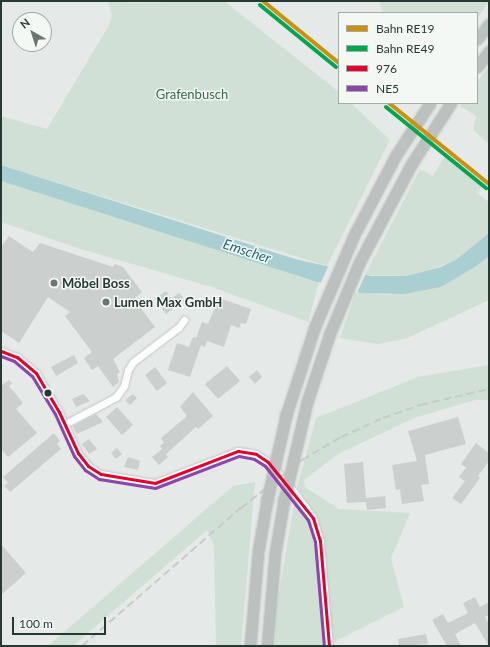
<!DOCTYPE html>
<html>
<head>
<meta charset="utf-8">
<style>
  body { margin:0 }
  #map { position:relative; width:490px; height:647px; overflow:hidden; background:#e5e9e7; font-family:Lato,sans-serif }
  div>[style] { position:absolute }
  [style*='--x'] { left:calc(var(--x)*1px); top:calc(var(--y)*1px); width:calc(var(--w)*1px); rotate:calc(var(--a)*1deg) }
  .green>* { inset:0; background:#d0e0d4 }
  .water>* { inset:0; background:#aacfd2 }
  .pier>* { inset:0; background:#e5e9e7 }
  .building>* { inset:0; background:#cbd0ce }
  .roads { filter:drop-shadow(0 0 1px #c2c6c4) drop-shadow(0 0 1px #c2c6c4) }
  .minor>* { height:7px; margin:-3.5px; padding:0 3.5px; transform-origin:3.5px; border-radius:3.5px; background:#fbfcfb }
  .highway>* { height:11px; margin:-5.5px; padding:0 5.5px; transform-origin:5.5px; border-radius:5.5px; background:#bbc1bf }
  .rail>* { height:2px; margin-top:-1px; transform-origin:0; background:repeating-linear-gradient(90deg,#c7cac9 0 8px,transparent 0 12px) }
  .bridges { filter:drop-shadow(0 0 1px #bdc4c2) drop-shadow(0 0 1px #bdc4c2) }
  .highway-bridge>* { height:11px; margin:-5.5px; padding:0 5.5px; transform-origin:5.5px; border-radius:5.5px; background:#bbc1bf }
  .bus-1>* { height:3px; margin:-1.5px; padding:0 1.5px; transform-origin:1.5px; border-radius:1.5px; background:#e4002b }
  .bus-2>* { height:3px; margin:-1.5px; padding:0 1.5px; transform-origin:1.5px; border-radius:1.5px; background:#8e44ad }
  .rail-1>* { height:4px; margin:-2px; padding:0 2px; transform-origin:2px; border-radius:2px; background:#cd900a }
  .rail-2>* { height:4px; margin:-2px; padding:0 2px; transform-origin:2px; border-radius:2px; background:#00a651 }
  .dots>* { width:11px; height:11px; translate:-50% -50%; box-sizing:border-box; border:2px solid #f3f8f5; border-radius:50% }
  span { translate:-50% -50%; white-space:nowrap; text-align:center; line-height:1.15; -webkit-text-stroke:3px #f3f8f5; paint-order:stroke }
  .park-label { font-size:13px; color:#346b46 }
  .poi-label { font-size:13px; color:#253a33; font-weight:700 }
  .left { translate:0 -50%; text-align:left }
  .water-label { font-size:14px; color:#26676e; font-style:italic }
  .frame { position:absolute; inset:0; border:2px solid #253a33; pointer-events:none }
  .legend { position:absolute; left:338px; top:12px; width:140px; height:92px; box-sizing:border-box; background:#f3f8f5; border:1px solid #a1aca7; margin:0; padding:5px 7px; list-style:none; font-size:12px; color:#253a33 }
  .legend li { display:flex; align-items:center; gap:8px; height:20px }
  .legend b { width:20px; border:1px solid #a1aca7 }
  .north { position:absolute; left:12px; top:12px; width:40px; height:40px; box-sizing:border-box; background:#f3f8f5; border:1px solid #a1aca7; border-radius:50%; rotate:321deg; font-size:11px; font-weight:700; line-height:16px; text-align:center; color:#253a33 }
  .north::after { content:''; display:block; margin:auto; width:14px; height:18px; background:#687772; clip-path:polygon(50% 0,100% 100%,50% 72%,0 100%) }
  .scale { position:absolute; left:12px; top:617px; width:94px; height:18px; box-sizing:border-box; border:2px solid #253a33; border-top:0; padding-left:5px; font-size:12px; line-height:14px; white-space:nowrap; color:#253a33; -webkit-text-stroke:3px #f3f8f5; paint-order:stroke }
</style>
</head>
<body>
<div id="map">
  <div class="green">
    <i style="clip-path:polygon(108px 1px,132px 3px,224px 1px,339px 92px,339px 103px,351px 103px,390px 140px,327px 266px,1px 165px,1px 116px,47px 129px,108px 27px,112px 16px)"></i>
    <i style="clip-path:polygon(379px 1px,489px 1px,489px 2px,477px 18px,477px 13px,383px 13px)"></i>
    <i style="clip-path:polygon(489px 67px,489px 144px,473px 130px,476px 116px,460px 106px,462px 103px,477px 103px,477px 82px)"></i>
    <i style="clip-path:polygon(446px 154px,485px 184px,477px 193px,489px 202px,489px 233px,457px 259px,426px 272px,407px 276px,365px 275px,420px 169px,433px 176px)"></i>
    <i style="clip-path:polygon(1px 181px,319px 282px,308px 322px,212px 287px,84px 250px,1px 222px)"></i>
    <i style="clip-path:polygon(489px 256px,489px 300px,405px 339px,377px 344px,340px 338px,356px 291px,388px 295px,441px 287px,475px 267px)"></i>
    <i style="clip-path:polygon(489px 365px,489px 400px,475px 400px,414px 418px,338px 454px,304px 480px,305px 487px,339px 509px,410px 513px,391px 558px,404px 607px,332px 643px,322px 540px,315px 513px,297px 488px,316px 418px,418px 377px)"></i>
    <i style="clip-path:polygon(255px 482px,241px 646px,216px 646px,214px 546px,207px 530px,73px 646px,48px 646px,233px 486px)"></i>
    <i style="clip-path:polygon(295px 498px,309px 516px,316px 538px,326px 646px,275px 646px,277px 606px)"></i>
  </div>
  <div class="water">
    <i style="clip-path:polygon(1px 165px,295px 259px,371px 276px,407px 276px,441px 267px,457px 259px,489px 233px,489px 256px,475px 267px,441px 287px,404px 294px,362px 293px,314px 281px,1px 181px)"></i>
  </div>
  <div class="pier">
    <i style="clip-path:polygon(329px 265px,366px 273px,357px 293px,320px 284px)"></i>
  </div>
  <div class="building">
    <i style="clip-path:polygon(9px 236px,33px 252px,40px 243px,113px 267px,115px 264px,123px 267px,142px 292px,134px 299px,155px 327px,113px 359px,120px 372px,117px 374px,119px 382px,113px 387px,98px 366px,92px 370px,84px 358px,92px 352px,65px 316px,70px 312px,48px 297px,19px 343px,1px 331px,1px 247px)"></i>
    <i style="clip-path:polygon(166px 291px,171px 299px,179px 293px,185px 300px,166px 314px,155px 299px)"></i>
    <i style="clip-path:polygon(219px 298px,251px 309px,246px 324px,241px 323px,239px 328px,231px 325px,224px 347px,207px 341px,205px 347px,201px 345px,190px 377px,168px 370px,177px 343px,189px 347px,193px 337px,196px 338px,202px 322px,208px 324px)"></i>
    <i style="clip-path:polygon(74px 355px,78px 363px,56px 376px,51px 367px)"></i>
    <i style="clip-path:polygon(227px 366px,240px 381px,218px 399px,205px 384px)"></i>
    <i style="clip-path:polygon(155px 367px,167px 383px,157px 391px,145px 375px)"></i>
    <i style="clip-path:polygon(257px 370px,262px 377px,255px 384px,249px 377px)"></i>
    <i style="clip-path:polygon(9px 380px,12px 383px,9px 386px,23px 403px,16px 409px,37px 433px,8px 457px,1px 449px,1px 386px)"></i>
    <i style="clip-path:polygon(193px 392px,213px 416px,198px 429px,196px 427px,166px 454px,168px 457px,159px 465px,152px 457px,162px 449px,160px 446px,164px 443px,161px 438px,187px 416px,180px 407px)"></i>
    <i style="clip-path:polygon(83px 394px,90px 401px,76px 407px,72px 399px)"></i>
    <i style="clip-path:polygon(133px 394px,137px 398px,130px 405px,125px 400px)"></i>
    <i style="clip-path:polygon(117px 407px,133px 425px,122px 435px,106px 417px)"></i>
    <i style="clip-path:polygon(96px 414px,103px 422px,77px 434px,73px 426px)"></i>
    <i style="clip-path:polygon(458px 417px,466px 444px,425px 455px,429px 484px,421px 485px,424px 501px,402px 504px,400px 489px,396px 490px,392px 465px,417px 461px,408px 431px)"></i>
    <i style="clip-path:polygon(54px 433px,60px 441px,57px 444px,61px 449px,10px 492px,4px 486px,8px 483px,3px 477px)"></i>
    <i style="clip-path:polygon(89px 439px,97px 449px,89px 454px,82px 444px)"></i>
    <i style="clip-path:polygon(476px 443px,489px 453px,489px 461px,478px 476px,480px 478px,461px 504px,452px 498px,465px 481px,459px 477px,466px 468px,461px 464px)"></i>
    <i style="clip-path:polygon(117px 448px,122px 454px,116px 459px,111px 453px)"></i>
    <i style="clip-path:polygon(128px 457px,140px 461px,138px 470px,124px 467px)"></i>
    <i style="clip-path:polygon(363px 462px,366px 498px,385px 496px,386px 508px,367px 510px,366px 502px,347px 503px,344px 464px)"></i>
    <i style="clip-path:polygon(1px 544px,26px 573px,1px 595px)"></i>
    <i style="clip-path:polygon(475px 597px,480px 607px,489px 602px,489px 615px,485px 617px,489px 624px,489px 646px,475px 623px,455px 634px,461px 646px,447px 646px,432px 620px,443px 614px,448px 623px,468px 613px,463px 603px)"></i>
    <i style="clip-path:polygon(426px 634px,428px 644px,399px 646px,398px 639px)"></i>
  </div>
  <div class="roads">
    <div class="minor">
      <i style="--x:1;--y:351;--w:17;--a:21"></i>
      <i style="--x:17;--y:357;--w:25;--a:40"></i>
      <i style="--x:36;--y:373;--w:45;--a:59.5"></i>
      <i style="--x:59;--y:412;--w:45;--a:65.1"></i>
      <i style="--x:78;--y:453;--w:16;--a:52"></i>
      <i style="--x:88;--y:466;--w:15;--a:32"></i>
      <i style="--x:101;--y:474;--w:55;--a:9.5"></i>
      <i style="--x:155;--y:483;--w:89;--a:-21.1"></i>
      <i style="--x:238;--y:451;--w:18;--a:9"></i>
      <i style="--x:256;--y:454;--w:14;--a:34"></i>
      <i style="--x:268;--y:462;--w:25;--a:47"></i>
      <i style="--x:285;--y:480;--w:47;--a:53.6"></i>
      <i style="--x:313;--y:518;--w:24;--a:73"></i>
      <i style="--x:320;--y:541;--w:105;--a:85.1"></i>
      <i style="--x:65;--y:424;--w:58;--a:-27.9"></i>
      <i style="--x:116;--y:397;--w:14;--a:-54"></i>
      <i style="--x:124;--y:386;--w:16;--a:-76"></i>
      <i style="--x:128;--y:370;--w:9;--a:-58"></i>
      <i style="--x:133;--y:362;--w:58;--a:-37.3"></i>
      <i style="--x:179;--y:327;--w:9;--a:-54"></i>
    </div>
    <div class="highway">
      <i style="--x:477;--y:39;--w:19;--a:-51"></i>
      <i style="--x:477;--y:67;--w:20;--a:-53"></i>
      <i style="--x:286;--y:415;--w:94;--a:-72"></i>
      <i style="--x:315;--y:326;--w:99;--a:-66.8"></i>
      <i style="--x:354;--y:235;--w:90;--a:-62.3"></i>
      <i style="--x:396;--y:155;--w:62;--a:-56.8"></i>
      <i style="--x:250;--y:646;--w:94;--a:-85.1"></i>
      <i style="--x:258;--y:552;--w:53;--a:-80.2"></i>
      <i style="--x:267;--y:646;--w:93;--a:-85.1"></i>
      <i style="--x:275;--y:553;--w:54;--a:-80.4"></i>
    </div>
  </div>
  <div class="rail">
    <i style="--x:82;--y:646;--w:211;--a:-41"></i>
    <i style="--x:241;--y:508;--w:78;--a:-38.2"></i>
    <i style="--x:302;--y:460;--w:45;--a:-30.5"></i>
    <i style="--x:341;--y:437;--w:46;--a:-24.3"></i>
    <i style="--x:383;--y:418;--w:39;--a:-19"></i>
    <i style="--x:420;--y:405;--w:71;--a:-13.1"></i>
  </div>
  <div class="bridges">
    <div class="highway-bridge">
      <i style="--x:267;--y:500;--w:87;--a:-77.4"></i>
      <i style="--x:284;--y:500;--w:101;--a:-76.8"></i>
      <i style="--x:307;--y:402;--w:73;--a:-71.6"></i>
      <i style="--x:330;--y:333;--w:76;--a:-67.5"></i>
      <i style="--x:359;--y:263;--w:113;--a:-62.1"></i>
      <i style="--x:412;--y:163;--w:72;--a:-57"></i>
    </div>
  </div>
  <div class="bus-1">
    <i style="--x:1;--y:351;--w:17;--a:21"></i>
    <i style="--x:17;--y:357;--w:25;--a:40"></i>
    <i style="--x:36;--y:373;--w:45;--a:59.5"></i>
    <i style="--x:59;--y:412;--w:45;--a:65.1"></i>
    <i style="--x:78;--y:453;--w:16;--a:52"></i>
    <i style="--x:88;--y:466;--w:15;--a:32"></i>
    <i style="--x:101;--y:474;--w:55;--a:9.5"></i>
    <i style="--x:155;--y:483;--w:89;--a:-21.1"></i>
    <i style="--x:238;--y:451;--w:18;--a:9"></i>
    <i style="--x:256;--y:454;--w:14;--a:34"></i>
    <i style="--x:268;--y:462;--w:72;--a:51.2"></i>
    <i style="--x:313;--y:518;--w:24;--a:73"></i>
    <i style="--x:320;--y:541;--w:105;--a:85.1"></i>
  </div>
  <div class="bus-2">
    <i style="--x:1;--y:356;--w:14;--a:21"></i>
    <i style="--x:14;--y:361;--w:23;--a:40"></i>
    <i style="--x:32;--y:376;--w:44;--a:58.8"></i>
    <i style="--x:55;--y:414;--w:46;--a:65.7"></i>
    <i style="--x:74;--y:456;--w:18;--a:52"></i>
    <i style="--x:85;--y:470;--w:17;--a:33"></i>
    <i style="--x:99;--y:479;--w:57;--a:9.1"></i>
    <i style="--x:155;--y:488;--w:90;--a:-20.9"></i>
    <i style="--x:239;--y:456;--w:15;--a:11"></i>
    <i style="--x:254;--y:459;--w:13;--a:32"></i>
    <i style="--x:265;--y:466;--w:69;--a:51.5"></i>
    <i style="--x:308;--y:520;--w:23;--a:72"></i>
    <i style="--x:315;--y:542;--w:104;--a:85.1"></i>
  </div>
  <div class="rail-1">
    <i style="--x:263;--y:1;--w:98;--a:39.2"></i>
    <i style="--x:389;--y:103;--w:129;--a:39"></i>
  </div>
  <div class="rail-2">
    <i style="--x:260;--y:5;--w:98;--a:39.2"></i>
    <i style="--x:386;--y:107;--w:129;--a:39"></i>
  </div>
  <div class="dots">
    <i style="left:54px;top:283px;background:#687772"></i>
    <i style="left:106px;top:302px;background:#687772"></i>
    <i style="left:48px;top:393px;background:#253a33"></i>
  </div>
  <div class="park-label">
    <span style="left:192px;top:94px">Grafenbusch</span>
  </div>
  <div class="poi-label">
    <span class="left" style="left:62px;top:283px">Möbel Boss</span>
    <span class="left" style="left:114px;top:302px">Lumen Max GmbH</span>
  </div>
  <div class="water-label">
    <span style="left:247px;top:251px;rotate:18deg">Emscher</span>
  </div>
  <div class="frame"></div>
  <ul class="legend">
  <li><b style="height:5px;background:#cd900a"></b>Bahn RE19</li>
  <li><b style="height:5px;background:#00a651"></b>Bahn RE49</li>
  <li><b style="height:5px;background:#e4002b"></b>976</li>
  <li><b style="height:5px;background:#8e44ad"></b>NE5</li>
  </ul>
  <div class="north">N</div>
  <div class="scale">100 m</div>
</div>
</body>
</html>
